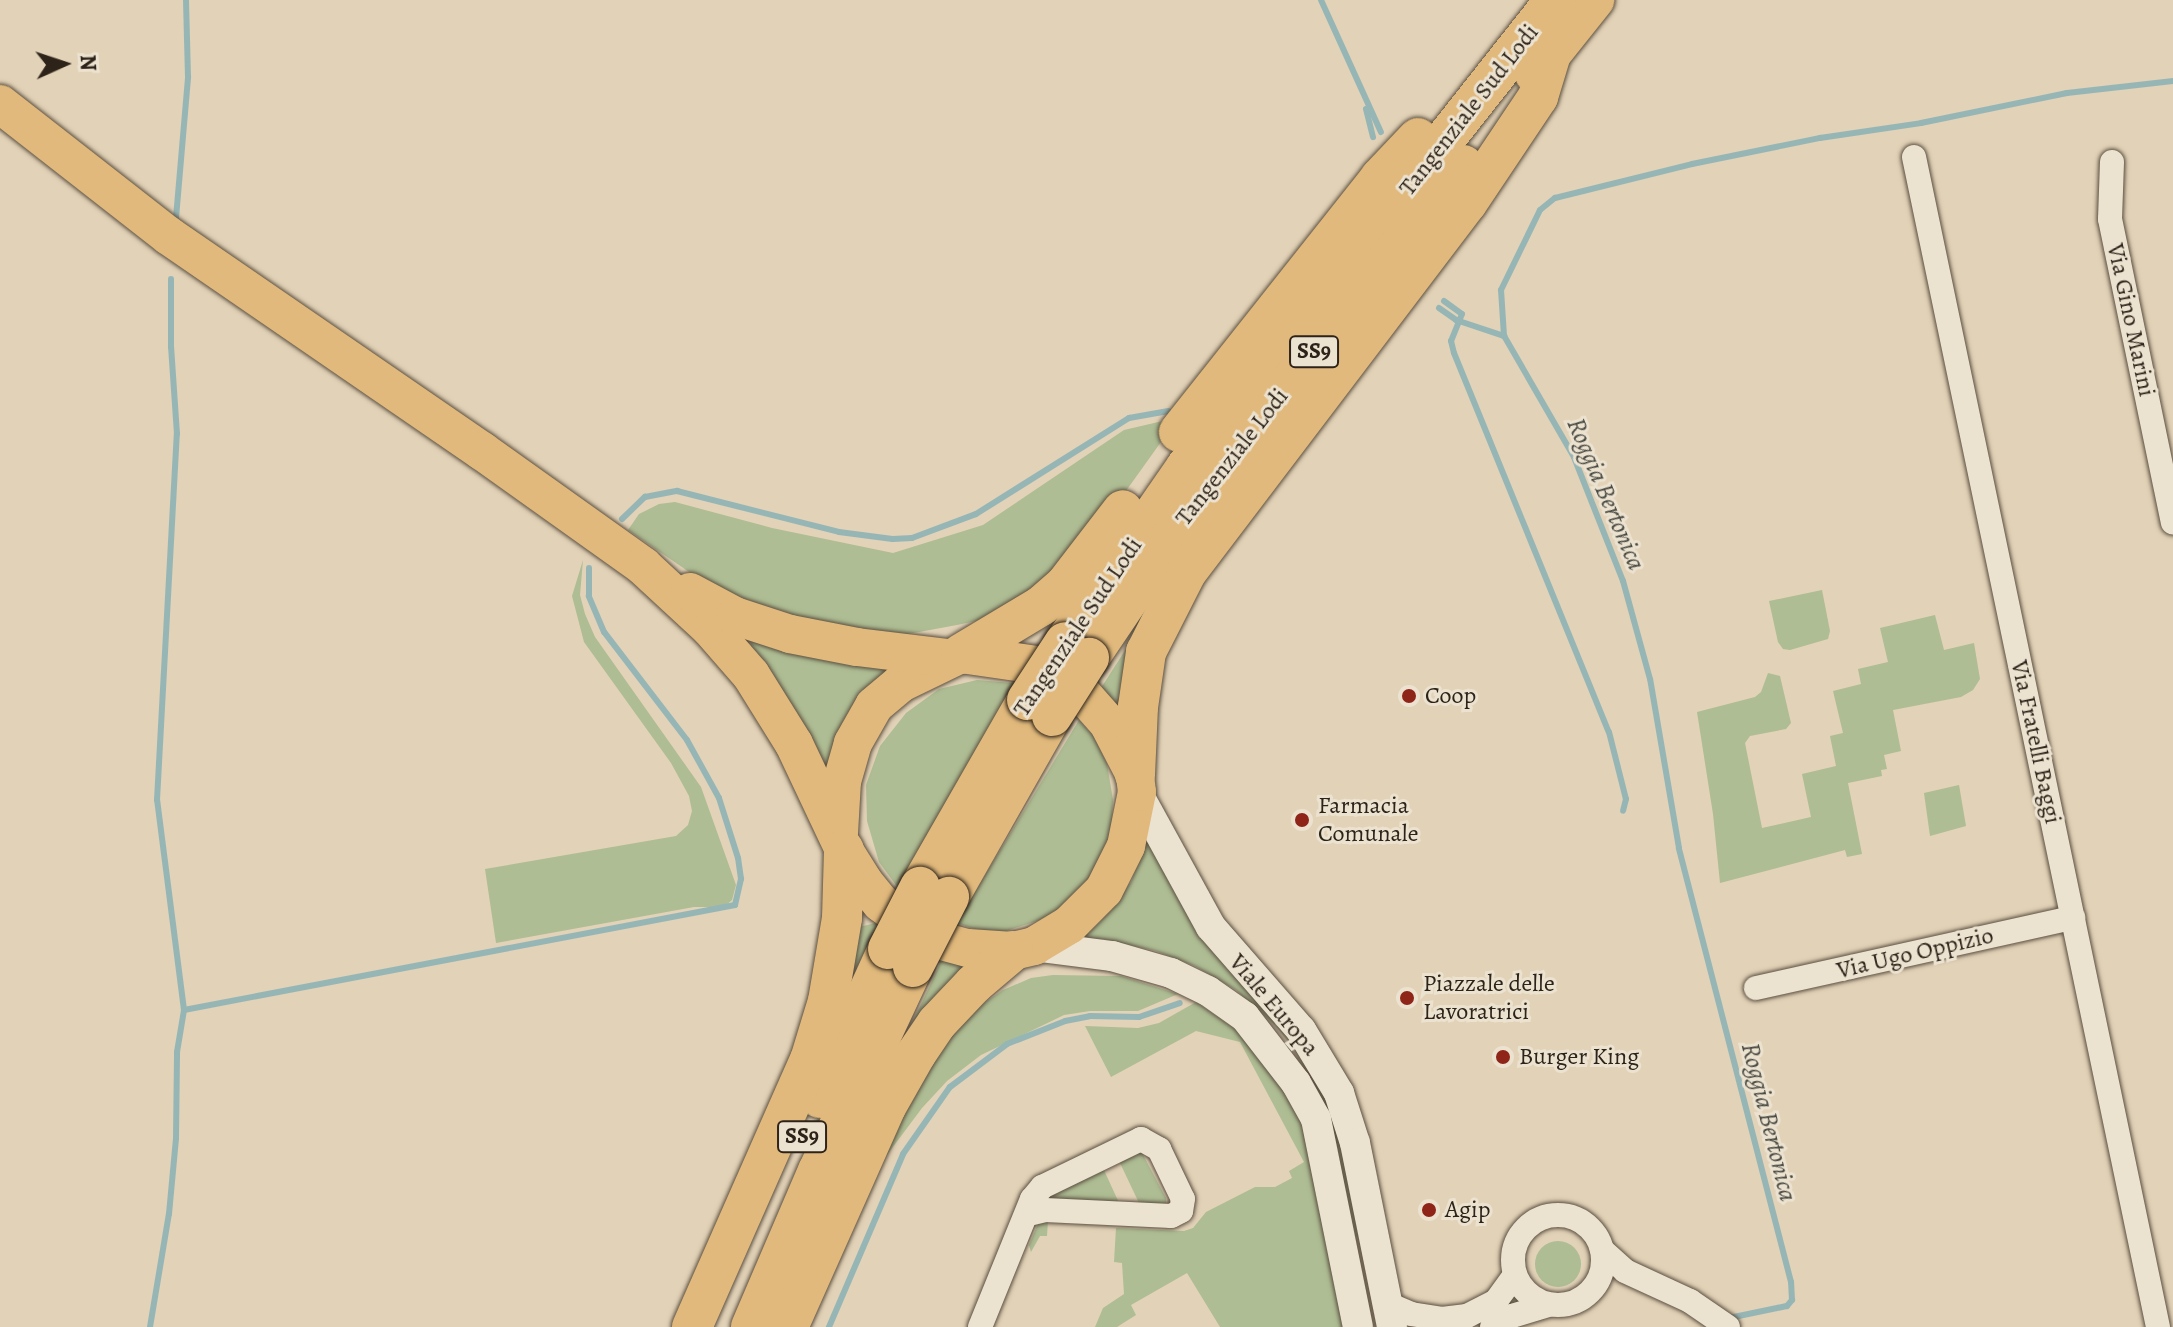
<!DOCTYPE html>
<html>
<head>
<meta charset="utf-8">
<style>
  body { margin:0 }
  #map { position:relative; width:2173px; height:1327px; overflow:hidden; background:#e2d2b7; font-family:Alegreya,serif }
  div>[style] { position:absolute }
  [style*='--x'] { left:calc(var(--x)*1px); top:calc(var(--y)*1px); width:calc(var(--w)*1px); rotate:calc(var(--a)*1deg) }
  .green>* { inset:0; background:#aebd93 }
  .round { border-radius:50% }
  .stream>* { height:6px; margin:-3px; padding:0 3px; transform-origin:3px; border-radius:3px; background:#96b6b6 }
  .roads { filter:drop-shadow(0 0 2px #5a4f40) drop-shadow(0 0 2px #5a4f40) }
  .minor>* { height:24px; margin:-12px; padding:0 12px; transform-origin:12px; border-radius:12px; background:#ece2d0 }
  .minor>.ring { margin:-12px; padding:0; box-sizing:content-box; background:none; border:24px solid #ece2d0; border-radius:50% }
  .tertiary>* { height:30px; margin:-15px; padding:0 15px; transform-origin:15px; border-radius:15px; background:#ece2d0 }
  .primary>* { height:38px; margin:-19px; padding:0 19px; transform-origin:19px; border-radius:19px; background:#e1b97c }
  .trunk>* { height:40px; margin:-20px; padding:0 20px; transform-origin:20px; border-radius:20px; background:#e1b97c }
  .bridges { filter:drop-shadow(0 0 2px #2d2319) drop-shadow(0 0 2px #2d2319) }
  .trunk-bridge>* { height:40px; margin:-20px; padding:0 20px; transform-origin:20px; border-radius:20px; background:#e1b97c }
  .dots>* { width:22px; height:22px; translate:-50% -50%; box-sizing:border-box; border:4px solid #ece2d0; border-radius:50% }
  span { translate:-50% -50%; white-space:nowrap; text-align:center; line-height:1.15; -webkit-text-stroke:6px #ece2d0; paint-order:stroke }
  .shield-label span { padding:2px 6px; background:#ece2d0; border:2px solid; border-radius:6px; -webkit-text-stroke-width:0 }
  .shield-label { font-size:22px; color:#2d2319; font-weight:700 }
  .street-label { font-size:24px; color:#2d2319 }
  .poi-label { font-size:24px; color:#2d2319 }
  .left { translate:0 -50%; text-align:left }
  .water-label { font-size:26px; color:#474840; font-style:italic }
  .north { position:absolute; left:24px; top:24px; width:80px; height:80px; -webkit-text-stroke:6px #ece2d0; paint-order:stroke; rotate:87deg; font-size:22px; font-weight:700; line-height:32px; text-align:center; color:#2d2319 }
  .north::after { content:''; display:block; margin:auto; width:28px; height:36px; background:#2d2319; clip-path:polygon(50% 0,100% 100%,50% 72%,0 100%) }
</style>
</head>
<body>
<div id="map">
  <div class="green">
    <i style="clip-path:polygon(1167px 420px,1176px 421px,1078px 558px,1000px 616px,957px 625px,908px 634px,862px 635px,727px 598px,628px 530px,639px 514px,659px 504px,675px 502px,772px 528px,893px 553px,983px 525px,1124px 430px)"></i>
    <i style="clip-path:polygon(583px 560px,580px 595px,585px 614px,595px 637px,701px 787px,736px 885px,732px 900px,724px 907px,694px 907px,496px 943px,485px 869px,676px 836px,688px 825px,692px 811px,689px 796px,671px 763px,584px 642px,572px 596px)"></i>
    <i style="clip-path:polygon(1822px 590px,1830px 631px,1828px 639px,1790px 650px,1783px 649px,1778px 642px,1769px 601px)"></i>
    <i style="clip-path:polygon(1935px 615px,1944px 650px,1974px 643px,1980px 679px,1973px 690px,1961px 697px,1893px 710px,1901px 751px,1884px 755px,1887px 769px,1881px 770px,1882px 776px,1848px 783px,1862px 854px,1847px 857px,1845px 850px,1720px 883px,1713px 814px,1697px 712px,1755px 697px,1761px 692px,1768px 673px,1780px 676px,1791px 723px,1786px 729px,1750px 736px,1745px 743px,1762px 828px,1811px 817px,1802px 774px,1836px 766px,1830px 736px,1843px 733px,1833px 691px,1861px 684px,1858px 669px,1888px 662px,1880px 628px)"></i>
    <i style="clip-path:polygon(1144px 621px,1129px 716px,1099px 691px)"></i>
    <i style="clip-path:polygon(751px 640px,902px 664px,831px 781px,751px 648px)"></i>
    <i style="clip-path:polygon(977px 680px,1023px 684px,904px 896px,879px 862px,867px 821px,866px 785px,880px 746px,906px 713px,939px 689px)"></i>
    <i style="clip-path:polygon(1079px 720px,1094px 737px,1107px 764px,1113px 800px,1111px 836px,1099px 868px,1073px 900px,1040px 920px,1006px 931px,981px 931px,956px 923px)"></i>
    <i style="clip-path:polygon(1959px 785px,1966px 826px,1930px 836px,1924px 793px)"></i>
    <i style="clip-path:polygon(1149px 836px,1155px 841px,1186px 911px,1208px 945px,1278px 1021px,1308px 1060px,1333px 1110px,1347px 1157px,1367px 1253px,1356px 1235px,1327px 1110px,1304px 1062px,1276px 1026px,1236px 990px,1195px 966px,1156px 951px,1103px 939px,1086px 940px,1084px 937px,1100px 922px,1131px 882px)"></i>
    <i style="clip-path:polygon(880px 922px,847px 995px,859px 927px)"></i>
    <i style="clip-path:polygon(943px 956px,975px 962px,895px 1060px,933px 979px)"></i>
    <i style="clip-path:polygon(1053px 975px,1121px 976px,1178px 994px,1138px 1011px,1090px 1011px,1064px 1015px,981px 1055px,947px 1081px,922px 1108px,875px 1171px,912px 1094px,965px 1016px,1003px 990px,1031px 978px)"></i>
    <i style="clip-path:polygon(1196px 1002px,1241px 1033px,1292px 1103px,1302px 1126px,1345px 1327px,1220px 1327px,1187px 1273px,1131px 1305px,1136px 1315px,1117px 1327px,1095px 1327px,1103px 1308px,1124px 1294px,1122px 1263px,1114px 1262px,1116px 1228px,1184px 1231px,1193px 1228px,1206px 1212px,1255px 1187px,1275px 1187px,1292px 1178px,1289px 1171px,1304px 1162px,1240px 1042px,1196px 1031px,1111px 1077px,1085px 1026px,1138px 1028px,1159px 1023px)"></i>
    <i style="clip-path:polygon(1141px 1151px,1166px 1198px,1166px 1205px,1139px 1203px,1120px 1163px,1120px 1160px)"></i>
    <i style="clip-path:polygon(1103px 1168px,1120px 1205px,1055px 1201px,1053px 1195px)"></i>
    <i style="clip-path:polygon(1048px 1221px,1047px 1236px,1040px 1236px,1031px 1252px,1029px 1245px,1038px 1224px)"></i>
    <i class="round" style="left:1535px;top:1241px;width:46px;height:46px"></i>
  </div>
  <div class="stream">
    <i style="--x:1321;--y:0;--w:145;--a:65.6"></i>
    <i style="--x:1366;--y:109;--w:29;--a:76"></i>
    <i style="--x:176;--y:218;--w:142;--a:-85.1"></i>
    <i style="--x:188;--y:77;--w:77;--a:-91.5"></i>
    <i style="--x:1444;--y:301;--w:22;--a:36"></i>
    <i style="--x:1462;--y:314;--w:29;--a:112"></i>
    <i style="--x:1451;--y:341;--w:12;--a:76"></i>
    <i style="--x:1454;--y:353;--w:409;--a:67.8"></i>
    <i style="--x:1609;--y:732;--w:69;--a:75.8"></i>
    <i style="--x:1626;--y:799;--w:12;--a:104"></i>
    <i style="--x:1439;--y:308;--w:21;--a:35"></i>
    <i style="--x:1456;--y:320;--w:51;--a:18.4"></i>
    <i style="--x:622;--y:519;--w:32;--a:-44"></i>
    <i style="--x:645;--y:497;--w:33;--a:-11"></i>
    <i style="--x:677;--y:491;--w:167;--a:14.2"></i>
    <i style="--x:839;--y:532;--w:54;--a:7.4"></i>
    <i style="--x:893;--y:539;--w:19;--a:-3"></i>
    <i style="--x:912;--y:538;--w:68;--a:-20.6"></i>
    <i style="--x:976;--y:514;--w:181;--a:-32.1"></i>
    <i style="--x:1129;--y:418;--w:40;--a:-10"></i>
    <i style="--x:184;--y:1010;--w:561;--a:-10.79"></i>
    <i style="--x:735;--y:905;--w:27;--a:-77"></i>
    <i style="--x:741;--y:879;--w:21;--a:-98"></i>
    <i style="--x:738;--y:858;--w:63;--a:-107.6"></i>
    <i style="--x:719;--y:798;--w:66;--a:-118.9"></i>
    <i style="--x:687;--y:740;--w:136;--a:-127.5"></i>
    <i style="--x:604;--y:632;--w:39;--a:-113"></i>
    <i style="--x:589;--y:596;--w:28;--a:-90"></i>
    <i style="--x:1729;--y:1318;--w:59;--a:-11.7"></i>
    <i style="--x:1787;--y:1306;--w:8;--a:-50"></i>
    <i style="--x:1792;--y:1300;--w:18;--a:-93"></i>
    <i style="--x:1791;--y:1282;--w:448;--a:-104.5"></i>
    <i style="--x:1679;--y:848;--w:171;--a:-99.7"></i>
    <i style="--x:1650;--y:679;--w:102;--a:-105.4"></i>
    <i style="--x:1623;--y:581;--w:133;--a:-111.6"></i>
    <i style="--x:1574;--y:457;--w:140;--a:-120"></i>
    <i style="--x:1504;--y:336;--w:46;--a:-93.7"></i>
    <i style="--x:1501;--y:290;--w:89;--a:-64"></i>
    <i style="--x:1540;--y:210;--w:19;--a:-39"></i>
    <i style="--x:1555;--y:198;--w:141;--a:-13.9"></i>
    <i style="--x:1692;--y:164;--w:131;--a:-11.5"></i>
    <i style="--x:1820;--y:138;--w:102;--a:-8.4"></i>
    <i style="--x:1921;--y:123;--w:149;--a:-11.6"></i>
    <i style="--x:2067;--y:93;--w:107;--a:-6.5"></i>
    <i style="--x:150;--y:1327;--w:115;--a:-80.5"></i>
    <i style="--x:169;--y:1214;--w:76;--a:-84.7"></i>
    <i style="--x:176;--y:1138;--w:86;--a:-89.3"></i>
    <i style="--x:177;--y:1052;--w:43;--a:-80.5"></i>
    <i style="--x:184;--y:1010;--w:212;--a:-97.3"></i>
    <i style="--x:157;--y:800;--w:367;--a:-86.9"></i>
    <i style="--x:177;--y:434;--w:87;--a:-93.9"></i>
    <i style="--x:171;--y:347;--w:68;--a:-90"></i>
    <i style="--x:829;--y:1327;--w:188;--a:-66.8"></i>
    <i style="--x:903;--y:1154;--w:82;--a:-55"></i>
    <i style="--x:950;--y:1087;--w:71;--a:-37"></i>
    <i style="--x:1007;--y:1044;--w:62;--a:-21.6"></i>
    <i style="--x:1065;--y:1021;--w:25;--a:-11"></i>
    <i style="--x:1090;--y:1016;--w:49;--a:1.2"></i>
    <i style="--x:1139;--y:1017;--w:43;--a:-18.9"></i>
  </div>
  <div class="roads">
    <div class="minor">
      <i style="--x:1914;--y:157;--w:1195;--a:78.22"></i>
      <i style="--x:2112;--y:162;--w:57;--a:92"></i>
      <i style="--x:2110;--y:219;--w:310;--a:78.3"></i>
      <i style="--x:1756;--y:988;--w:325;--a:-12.5"></i>
      <i class="ring" style="left:1513px;top:1215px;width:66px;height:66px"></i>
      <i style="--x:1602;--y:1250;--w:31;--a:42"></i>
      <i style="--x:1625;--y:1271;--w:72;--a:24.8"></i>
      <i style="--x:1690;--y:1301;--w:46;--a:34.4"></i>
      <i style="--x:1388;--y:1304;--w:25;--a:23"></i>
      <i style="--x:1411;--y:1314;--w:31;--a:9"></i>
      <i style="--x:1442;--y:1319;--w:25;--a:-7"></i>
      <i style="--x:1467;--y:1316;--w:33;--a:-27"></i>
      <i style="--x:1496;--y:1301;--w:32;--a:-54"></i>
      <i style="--x:980;--y:1327;--w:138;--a:-67.9"></i>
      <i style="--x:1032;--y:1199;--w:16;--a:-50"></i>
      <i style="--x:1042;--y:1187;--w:110;--a:-25.9"></i>
      <i style="--x:1141;--y:1139;--w:21;--a:29"></i>
      <i style="--x:1159;--y:1149;--w:55;--a:64.4"></i>
      <i style="--x:1183;--y:1199;--w:12;--a:99"></i>
      <i style="--x:1181;--y:1211;--w:11;--a:153"></i>
      <i style="--x:1171;--y:1216;--w:126;--a:-177.3"></i>
      <i style="--x:1045;--y:1210;--w:16;--a:166"></i>
      <i style="--x:1492;--y:1327;--w:23;--a:-29"></i>
      <i style="--x:1512;--y:1316;--w:37;--a:-17"></i>
    </div>
    <div class="tertiary">
      <i style="--x:1137;--y:792;--w:154;--a:61.3"></i>
      <i style="--x:1211;--y:927;--w:137;--a:48.9"></i>
      <i style="--x:1301;--y:1030;--w:74;--a:58.9"></i>
      <i style="--x:1339;--y:1093;--w:52;--a:72.3"></i>
      <i style="--x:1355;--y:1143;--w:188;--a:78.6"></i>
      <i style="--x:1034;--y:946;--w:79;--a:7.3"></i>
      <i style="--x:1112;--y:956;--w:61;--a:16.1"></i>
      <i style="--x:1171;--y:973;--w:41;--a:25.9"></i>
      <i style="--x:1208;--y:991;--w:45;--a:35.1"></i>
      <i style="--x:1245;--y:1017;--w:83;--a:52.3"></i>
      <i style="--x:1296;--y:1083;--w:41;--a:60.9"></i>
      <i style="--x:1316;--y:1119;--w:212;--a:78.6"></i>
    </div>
    <div class="primary">
      <i style="--x:0;--y:104;--w:214;--a:38"></i>
      <i style="--x:169;--y:236;--w:380;--a:34.5"></i>
      <i style="--x:482;--y:451;--w:198;--a:35.5"></i>
      <i style="--x:643;--y:566;--w:91;--a:42.8"></i>
      <i style="--x:710;--y:628;--w:62;--a:48.9"></i>
      <i style="--x:751;--y:675;--w:81;--a:58.1"></i>
      <i style="--x:794;--y:744;--w:117;--a:64.7"></i>
      <i style="--x:844;--y:850;--w:36;--a:58"></i>
      <i style="--x:863;--y:881;--w:28;--a:51"></i>
      <i style="--x:881;--y:903;--w:40;--a:37"></i>
      <i style="--x:913;--y:927;--w:31;--a:27"></i>
      <i style="--x:941;--y:941;--w:28;--a:15"></i>
      <i style="--x:968;--y:948;--w:45;--a:3.8"></i>
      <i style="--x:1013;--y:951;--w:22;--a:-13"></i>
      <i style="--x:1034;--y:946;--w:41;--a:-31"></i>
      <i style="--x:1069;--y:925;--w:49;--a:-45"></i>
      <i style="--x:1104;--y:890;--w:49;--a:-63.4"></i>
      <i style="--x:1126;--y:846;--w:55;--a:-78.5"></i>
      <i style="--x:1137;--y:792;--w:17;--a:-97"></i>
      <i style="--x:1135;--y:775;--w:59;--a:-117.4"></i>
      <i style="--x:1108;--y:723;--w:47;--a:-131.5"></i>
      <i style="--x:1077;--y:688;--w:46;--a:-150.1"></i>
      <i style="--x:1037;--y:665;--w:77;--a:-171.8"></i>
      <i style="--x:961;--y:654;--w:67;--a:154.2"></i>
      <i style="--x:901;--y:683;--w:35;--a:140"></i>
      <i style="--x:874;--y:706;--w:43;--a:119.6"></i>
      <i style="--x:853;--y:743;--w:40;--a:106"></i>
      <i style="--x:842;--y:781;--w:52;--a:93.3"></i>
      <i style="--x:690;--y:592;--w:51;--a:28.1"></i>
      <i style="--x:735;--y:616;--w:58;--a:18.1"></i>
      <i style="--x:790;--y:634;--w:68;--a:11"></i>
      <i style="--x:857;--y:647;--w:92;--a:6.9"></i>
    </div>
    <div class="trunk">
      <i style="--x:1535;--y:74;--w:95;--a:-51.4"></i>
      <i style="--x:1179;--y:432;--w:324;--a:-51.6"></i>
      <i style="--x:1380;--y:178;--w:55;--a:-46.5"></i>
      <i style="--x:1065;--y:642;--w:213;--a:-55.3"></i>
      <i style="--x:1186;--y:467;--w:595;--a:-51.69"></i>
      <i style="--x:961;--y:654;--w:93;--a:-31"></i>
      <i style="--x:1041;--y:606;--w:33;--a:-41"></i>
      <i style="--x:1066;--y:584;--w:93;--a:-52.4"></i>
      <i style="--x:1089;--y:658;--w:189;--a:-56"></i>
      <i style="--x:1195;--y:501;--w:430;--a:-51.4"></i>
      <i style="--x:1135;--y:775;--w:68;--a:-87.5"></i>
      <i style="--x:1138;--y:707;--w:56;--a:-81.7"></i>
      <i style="--x:1146;--y:652;--w:89;--a:-63.1"></i>
      <i style="--x:1186;--y:573;--w:465;--a:-52.8"></i>
      <i style="--x:1467;--y:203;--w:128;--a:-56.2"></i>
      <i style="--x:1538;--y:97;--w:45;--a:-73.2"></i>
      <i style="--x:920;--y:887;--w:215;--a:-60.2"></i>
      <i style="--x:949;--y:897;--w:208;--a:-60.4"></i>
      <i style="--x:820;--y:1098;--w:164;--a:-65.5"></i>
      <i style="--x:692;--y:1327;--w:292;--a:-66.2"></i>
      <i style="--x:810;--y:1060;--w:62;--a:-73"></i>
      <i style="--x:828;--y:1001;--w:84;--a:-80.4"></i>
      <i style="--x:842;--y:918;--w:68;--a:-88.3"></i>
      <i style="--x:751;--y:1327;--w:170;--a:-66.8"></i>
      <i style="--x:818;--y:1171;--w:225;--a:-65"></i>
      <i style="--x:788;--y:1327;--w:241;--a:-66"></i>
      <i style="--x:886;--y:1107;--w:61;--a:-60.5"></i>
      <i style="--x:916;--y:1054;--w:37;--a:-56"></i>
      <i style="--x:937;--y:1023;--w:54;--a:-46.5"></i>
      <i style="--x:974;--y:984;--w:51;--a:-40.2"></i>
    </div>
  </div>
  <div class="bridges">
    <div class="trunk-bridge">
      <i style="--x:1027;--y:700;--w:69;--a:-56.8"></i>
      <i style="--x:1052;--y:716;--w:69;--a:-57.5"></i>
      <i style="--x:888;--y:949;--w:70;--a:-62.7"></i>
      <i style="--x:913;--y:967;--w:79;--a:-62.8"></i>
    </div>
  </div>
  <div class="dots">
    <i style="left:1409px;top:696px;background:#8f2418"></i>
    <i style="left:1302px;top:820px;background:#8f2418"></i>
    <i style="left:1407px;top:998px;background:#8f2418"></i>
    <i style="left:1503px;top:1057px;background:#8f2418"></i>
    <i style="left:1429px;top:1210px;background:#8f2418"></i>
  </div>
  <div class="shield-label">
    <span style="left:1314px;top:352px">SS9</span>
    <span style="left:802px;top:1137px">SS9</span>
  </div>
  <div class="street-label">
    <span style="left:1469px;top:110px;rotate:-52deg">Tangenziale Sud Lodi</span>
    <span style="left:2131px;top:320px;rotate:78deg">Via Gino Marini</span>
    <span style="left:1232px;top:457px;rotate:-52deg">Tangenziale Lodi</span>
    <span style="left:1078px;top:627px;rotate:-56deg">Tangenziale Sud Lodi</span>
    <span style="left:2036px;top:742px;rotate:78deg">Via Fratelli Baggi</span>
    <span style="left:1915px;top:953px;rotate:-13deg">Via Ugo Oppizio</span>
    <span style="left:1274px;top:1005px;rotate:50deg">Viale Europa</span>
  </div>
  <div class="poi-label">
    <span class="left" style="left:1425px;top:696px">Coop</span>
    <span class="left" style="left:1318px;top:820px">Farmacia<br>Comunale</span>
    <span class="left" style="left:1423px;top:998px">Piazzale delle<br>Lavoratrici</span>
    <span class="left" style="left:1519px;top:1057px">Burger King</span>
    <span class="left" style="left:1445px;top:1210px">Agip</span>
  </div>
  <div class="water-label">
    <span style="left:1606px;top:494px;rotate:67deg">Roggia Bertonica</span>
    <span style="left:1769px;top:1122px;rotate:76deg">Roggia Bertonica</span>
  </div>
  <div class="north">N</div>
</div>
</body>
</html>
